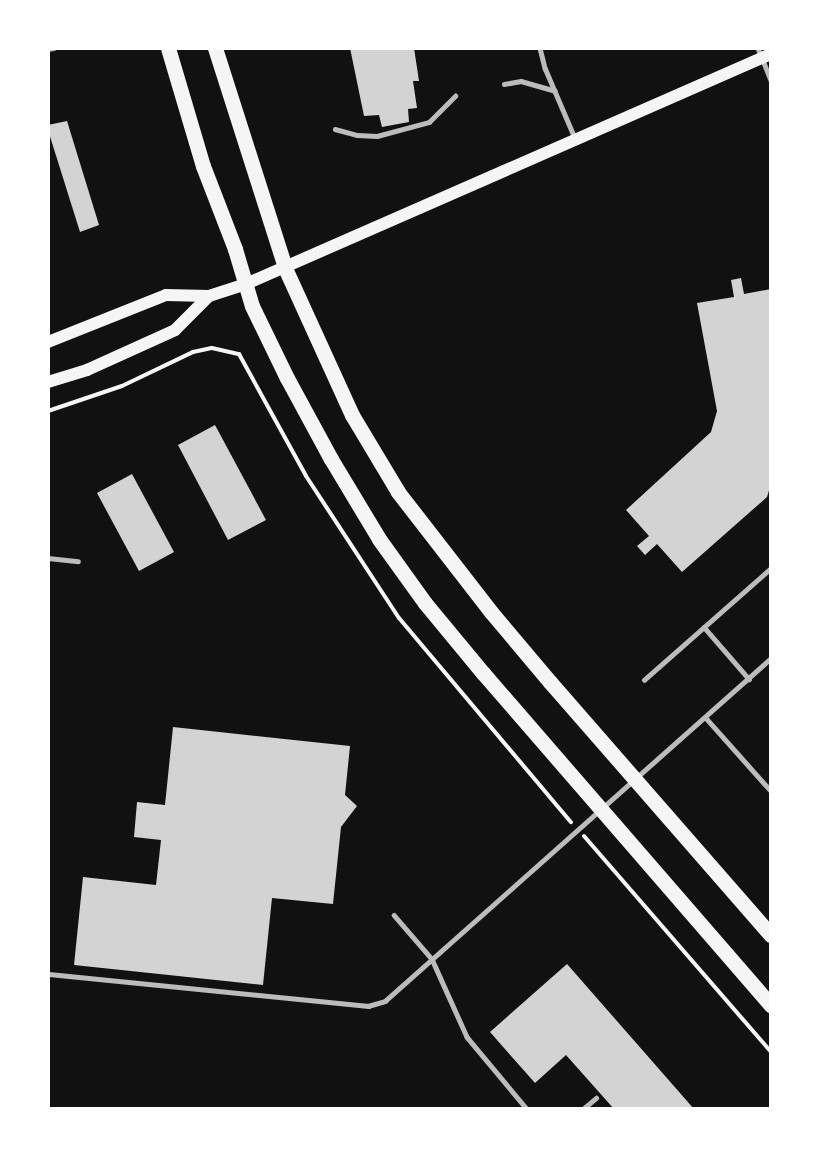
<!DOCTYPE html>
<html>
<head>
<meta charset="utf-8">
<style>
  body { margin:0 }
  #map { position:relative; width:819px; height:1157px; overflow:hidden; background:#111; font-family:Helvetica,sans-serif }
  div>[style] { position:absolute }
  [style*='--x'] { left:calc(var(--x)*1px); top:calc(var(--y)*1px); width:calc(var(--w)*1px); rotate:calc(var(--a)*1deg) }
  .building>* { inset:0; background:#d3d3d3 }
  .path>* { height:4px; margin:-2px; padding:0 2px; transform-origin:2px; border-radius:2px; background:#f5f5f5 }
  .service>* { height:4.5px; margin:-2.25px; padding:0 2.25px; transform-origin:2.25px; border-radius:2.25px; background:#bcbcbc }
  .minor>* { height:6px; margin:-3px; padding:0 3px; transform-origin:3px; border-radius:3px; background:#bcbcbc }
  .secondary>* { height:12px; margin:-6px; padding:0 6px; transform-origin:6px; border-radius:6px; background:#f5f5f5 }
  .primary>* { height:15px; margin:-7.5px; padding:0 7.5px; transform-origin:7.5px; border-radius:7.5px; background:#f5f5f5 }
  span { translate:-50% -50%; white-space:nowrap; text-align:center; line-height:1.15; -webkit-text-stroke:6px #fff; paint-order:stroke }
  .frame { position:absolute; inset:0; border:50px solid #fff; pointer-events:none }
</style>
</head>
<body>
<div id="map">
  <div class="building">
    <i style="clip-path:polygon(350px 48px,414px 48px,419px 81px,413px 81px,417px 108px,408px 109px,409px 122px,382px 127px,379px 115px,364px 116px)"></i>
    <i style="clip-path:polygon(67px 121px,99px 225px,80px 232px,48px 130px,48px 125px)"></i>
    <i style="clip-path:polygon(741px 278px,744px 294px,771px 289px,771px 484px,767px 497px,682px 572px,657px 544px,645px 555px,637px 546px,649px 536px,626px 510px,711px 432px,717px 411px,697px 303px,734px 297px,731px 280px)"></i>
    <i style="clip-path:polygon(215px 425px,266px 520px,228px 540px,178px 445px)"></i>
    <i style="clip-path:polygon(132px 474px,174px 552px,139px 571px,97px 493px)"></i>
    <i style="clip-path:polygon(173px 727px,350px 746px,345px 795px,357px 806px,341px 827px,333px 904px,272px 898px,263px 985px,74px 965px,83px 877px,156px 885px,161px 840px,134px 837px,137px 802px,165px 805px)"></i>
    <i style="clip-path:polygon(567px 964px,694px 1109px,614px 1109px,566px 1055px,535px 1083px,490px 1032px)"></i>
  </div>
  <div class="path">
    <i style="--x:48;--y:411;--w:78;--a:-18.7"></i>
    <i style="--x:122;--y:386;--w:79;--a:-25.6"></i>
    <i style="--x:193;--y:352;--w:19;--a:-12"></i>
    <i style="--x:212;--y:348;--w:28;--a:13"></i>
    <i style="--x:239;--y:354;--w:139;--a:61.2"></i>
    <i style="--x:306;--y:476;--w:170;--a:56.8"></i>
    <i style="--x:399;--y:618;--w:267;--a:49.9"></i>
    <i style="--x:584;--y:836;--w:286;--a:49.1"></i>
  </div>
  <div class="service">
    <i style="--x:540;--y:48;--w:21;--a:76"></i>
    <i style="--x:545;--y:68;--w:76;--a:66.8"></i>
    <i style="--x:758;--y:48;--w:35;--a:68"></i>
    <i style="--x:504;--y:84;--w:17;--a:-10"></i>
    <i style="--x:521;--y:81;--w:35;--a:16"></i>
    <i style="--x:335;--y:129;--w:23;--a:15"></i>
    <i style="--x:357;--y:135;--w:20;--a:3"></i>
    <i style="--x:377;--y:136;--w:54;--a:-15.1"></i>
    <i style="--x:429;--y:122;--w:37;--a:-45"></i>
    <i style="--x:48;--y:558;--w:30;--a:6"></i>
    <i style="--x:704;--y:627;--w:69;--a:49.1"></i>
    <i style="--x:644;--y:680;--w:169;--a:-41.4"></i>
    <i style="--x:706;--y:718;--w:98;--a:48.3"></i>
    <i style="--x:394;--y:915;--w:58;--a:49.2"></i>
    <i style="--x:432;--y:959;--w:85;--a:65.8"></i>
    <i style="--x:467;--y:1037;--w:94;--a:50.2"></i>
    <i style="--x:49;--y:974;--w:321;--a:5.7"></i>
    <i style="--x:368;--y:1006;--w:18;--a:-16"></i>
    <i style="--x:385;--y:1001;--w:516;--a:-41.62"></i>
    <i style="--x:583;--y:1109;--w:17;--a:-40"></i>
  </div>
  <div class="minor">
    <i style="--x:48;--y:49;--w:6;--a:-9"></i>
  </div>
  <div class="secondary">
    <i style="--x:48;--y:342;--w:127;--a:-21.7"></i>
    <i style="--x:166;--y:295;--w:43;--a:1.3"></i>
    <i style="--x:209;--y:296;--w:39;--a:-18"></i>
    <i style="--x:246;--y:284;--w:573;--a:-23.66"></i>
    <i style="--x:48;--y:382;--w:41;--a:-17.1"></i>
    <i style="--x:87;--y:370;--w:97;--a:-24.4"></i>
    <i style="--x:175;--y:330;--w:48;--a:-45"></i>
  </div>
  <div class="primary">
    <i style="--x:168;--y:48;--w:123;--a:73.5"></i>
    <i style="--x:203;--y:166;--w:89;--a:68.9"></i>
    <i style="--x:235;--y:249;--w:59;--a:73.4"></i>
    <i style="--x:252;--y:306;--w:80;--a:64.1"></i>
    <i style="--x:287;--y:378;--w:92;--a:61.5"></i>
    <i style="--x:331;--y:459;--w:93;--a:59"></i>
    <i style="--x:379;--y:539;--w:79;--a:54.3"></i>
    <i style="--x:425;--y:603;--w:91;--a:50.4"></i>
    <i style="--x:483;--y:673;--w:440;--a:49.1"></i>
    <i style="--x:215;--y:48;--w:231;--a:72.3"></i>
    <i style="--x:285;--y:268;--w:162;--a:65.5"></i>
    <i style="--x:352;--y:415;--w:90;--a:59.1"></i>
    <i style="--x:398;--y:492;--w:152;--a:52.2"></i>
    <i style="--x:491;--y:612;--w:92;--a:49.9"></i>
    <i style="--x:550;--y:682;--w:336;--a:48.9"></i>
  </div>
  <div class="frame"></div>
</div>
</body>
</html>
